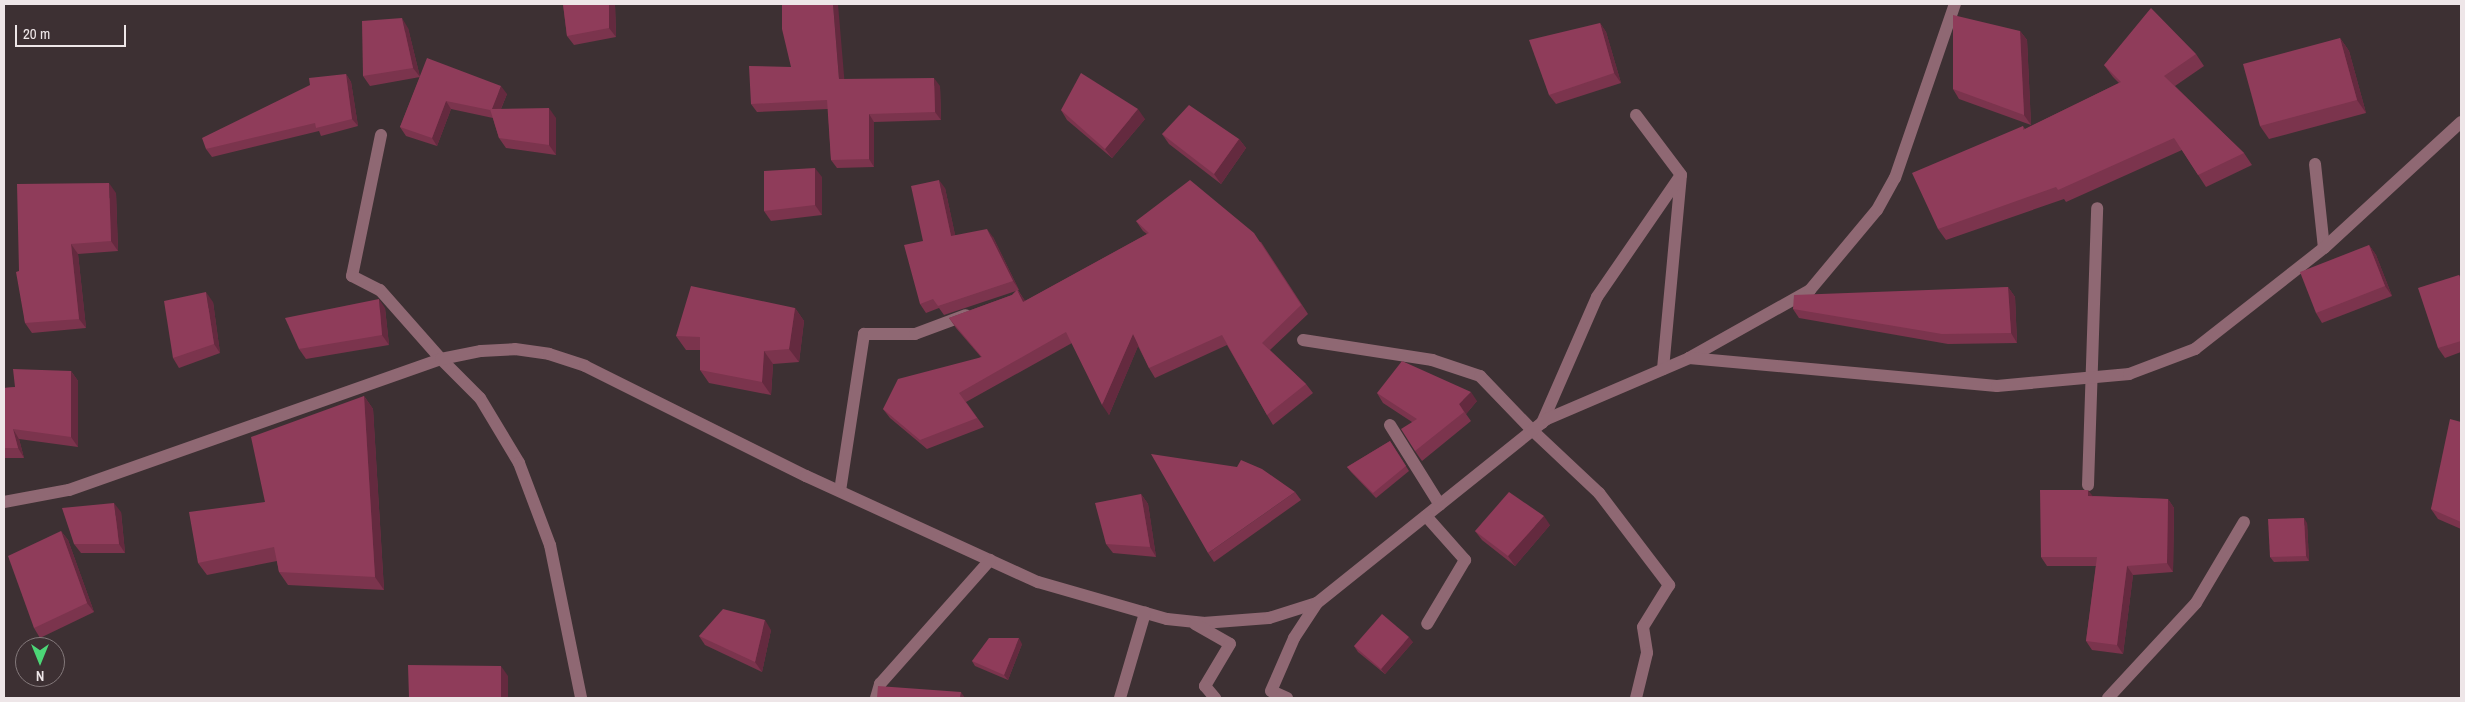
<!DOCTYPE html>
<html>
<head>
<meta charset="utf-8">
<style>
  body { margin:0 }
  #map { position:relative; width:2465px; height:702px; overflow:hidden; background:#3d3033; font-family:"Archivo Narrow",sans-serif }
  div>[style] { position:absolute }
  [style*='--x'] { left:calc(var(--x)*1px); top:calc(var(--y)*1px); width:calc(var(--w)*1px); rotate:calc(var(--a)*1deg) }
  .minor>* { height:12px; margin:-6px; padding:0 6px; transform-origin:6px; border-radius:6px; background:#8f6873 }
  .wall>* { inset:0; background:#7b344d }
  .shaded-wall>* { inset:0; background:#642a3f }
  .building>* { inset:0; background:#8f3c5a }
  span { translate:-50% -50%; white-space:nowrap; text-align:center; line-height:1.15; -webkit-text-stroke:4px #3d3033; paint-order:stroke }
  .frame { position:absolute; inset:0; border:5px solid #eee6e8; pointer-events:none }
  .north { position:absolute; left:15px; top:637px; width:50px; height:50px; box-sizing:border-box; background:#3d3033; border:1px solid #84797b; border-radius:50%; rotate:180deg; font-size:14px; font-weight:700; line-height:20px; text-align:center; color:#eee6e8 }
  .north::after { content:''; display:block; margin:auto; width:18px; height:22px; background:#4cd677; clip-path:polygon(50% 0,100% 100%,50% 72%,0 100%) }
  .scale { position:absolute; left:15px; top:25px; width:111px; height:22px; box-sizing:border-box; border:2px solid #eee6e8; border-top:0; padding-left:6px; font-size:15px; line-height:18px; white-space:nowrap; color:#eee6e8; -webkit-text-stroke:4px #3d3033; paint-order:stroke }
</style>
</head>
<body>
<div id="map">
  <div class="minor">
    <i style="--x:1636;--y:115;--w:75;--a:53.1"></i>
    <i style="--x:1681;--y:175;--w:195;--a:95.3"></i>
    <i style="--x:381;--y:135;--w:144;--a:101.6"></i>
    <i style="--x:352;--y:276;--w:31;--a:27"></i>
    <i style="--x:380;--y:290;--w:92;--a:48.5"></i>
    <i style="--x:441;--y:359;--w:55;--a:45"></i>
    <i style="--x:480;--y:398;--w:76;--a:59"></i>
    <i style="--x:519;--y:463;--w:88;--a:69.3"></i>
    <i style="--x:550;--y:545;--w:156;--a:78.5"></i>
    <i style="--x:2315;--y:164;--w:84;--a:83.9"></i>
    <i style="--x:1303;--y:340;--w:131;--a:8.8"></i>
    <i style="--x:1432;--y:360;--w:51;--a:18.4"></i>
    <i style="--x:1480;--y:376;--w:76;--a:46.1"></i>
    <i style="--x:1533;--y:431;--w:91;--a:43.2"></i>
    <i style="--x:1599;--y:493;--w:116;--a:52.7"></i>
    <i style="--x:1669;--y:585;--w:49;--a:121.8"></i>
    <i style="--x:1643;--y:627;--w:26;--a:81"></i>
    <i style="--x:1647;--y:653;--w:46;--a:103.7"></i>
    <i style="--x:1689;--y:358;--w:139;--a:-29.3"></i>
    <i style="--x:1810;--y:290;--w:104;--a:-50.1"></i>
    <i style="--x:1877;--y:210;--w:37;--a:-61"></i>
    <i style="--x:1895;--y:178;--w:184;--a:-71"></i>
    <i style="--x:1542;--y:423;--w:137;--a:-66.4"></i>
    <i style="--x:1597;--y:297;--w:148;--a:-55.5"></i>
    <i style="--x:1390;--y:425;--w:94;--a:58"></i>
    <i style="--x:2088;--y:485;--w:277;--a:-88.1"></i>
    <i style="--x:840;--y:491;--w:159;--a:-81.3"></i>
    <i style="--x:864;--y:334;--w:51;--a:0"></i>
    <i style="--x:915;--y:334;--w:54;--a:-20.4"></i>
    <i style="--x:4;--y:502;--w:66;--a:-10.5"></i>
    <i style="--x:69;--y:490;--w:394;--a:-19.4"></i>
    <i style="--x:441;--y:359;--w:41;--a:-11.3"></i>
    <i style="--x:481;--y:351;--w:34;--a:-3"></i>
    <i style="--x:515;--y:349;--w:34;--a:8"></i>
    <i style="--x:549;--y:354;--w:38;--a:18"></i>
    <i style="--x:585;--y:366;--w:247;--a:26.5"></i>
    <i style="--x:806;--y:476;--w:255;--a:24.6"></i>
    <i style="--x:1038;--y:582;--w:134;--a:16"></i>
    <i style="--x:1167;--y:619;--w:36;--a:6"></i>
    <i style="--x:1203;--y:623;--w:66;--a:-4.3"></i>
    <i style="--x:1269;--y:618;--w:50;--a:-17.4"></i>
    <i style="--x:1317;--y:603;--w:295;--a:-38.7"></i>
    <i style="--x:1547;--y:419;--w:155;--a:-23.2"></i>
    <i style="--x:1689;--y:358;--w:309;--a:5.2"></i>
    <i style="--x:1997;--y:386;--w:133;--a:-5.2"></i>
    <i style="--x:2129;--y:374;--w:71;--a:-20.7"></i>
    <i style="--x:2195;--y:349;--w:164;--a:-38.1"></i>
    <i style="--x:2324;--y:248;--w:186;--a:-42.6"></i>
    <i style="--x:1426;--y:516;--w:59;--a:48.4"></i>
    <i style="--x:1465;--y:560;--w:74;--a:120.7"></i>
    <i style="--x:1195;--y:624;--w:40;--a:29.7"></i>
    <i style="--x:1230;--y:644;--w:49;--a:120.8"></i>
    <i style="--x:1205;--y:686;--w:16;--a:50"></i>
    <i style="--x:876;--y:698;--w:15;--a:-74"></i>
    <i style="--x:880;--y:684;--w:166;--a:-48.4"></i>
    <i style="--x:1120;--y:698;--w:89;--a:-73.6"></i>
    <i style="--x:1287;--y:698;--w:17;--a:-156"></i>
    <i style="--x:1271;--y:691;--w:58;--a:-66.5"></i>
    <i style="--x:1294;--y:638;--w:42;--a:-56.7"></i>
    <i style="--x:2108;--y:698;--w:129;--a:-47.2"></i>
    <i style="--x:2196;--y:603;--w:94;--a:-59.3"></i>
  </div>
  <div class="wall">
    <i style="clip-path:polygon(563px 4px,615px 4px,616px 37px,574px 45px,567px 36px)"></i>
    <i style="clip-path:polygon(1600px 23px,1606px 32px,1621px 83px,1556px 104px,1549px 95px)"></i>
    <i style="clip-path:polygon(408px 28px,420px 77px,507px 94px,501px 109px,556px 118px,556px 155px,506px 148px,499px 138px,493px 118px,451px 109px,437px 146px,406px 136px,400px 127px,420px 77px,370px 86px,363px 76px)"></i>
    <i style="clip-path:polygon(2020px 31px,2027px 40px,2031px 125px,1959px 99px,1953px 89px)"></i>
    <i style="clip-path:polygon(2340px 38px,2349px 51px,2366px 113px,2269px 139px,2260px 126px)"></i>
    <i style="clip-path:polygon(2196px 54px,2204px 66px,2175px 86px,2244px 153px,2252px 165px,2206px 187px,2182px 150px,2066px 202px,2064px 199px,1946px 240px,1938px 229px,2023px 126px,2025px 129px,2119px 83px,2113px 77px,2104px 65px)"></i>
    <i style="clip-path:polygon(791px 67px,844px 79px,940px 86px,941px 120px,874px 122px,874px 167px,837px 168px,831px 160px,828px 109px,757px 112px,751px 104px)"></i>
    <i style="clip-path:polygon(346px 74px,351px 82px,358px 126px,321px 136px,319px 131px,212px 157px,206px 149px)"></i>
    <i style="clip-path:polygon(1061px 110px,1145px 119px,1112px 158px,1067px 120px)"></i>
    <i style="clip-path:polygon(1162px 134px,1239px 139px,1246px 148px,1221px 184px,1169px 144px)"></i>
    <i style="clip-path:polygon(822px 177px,822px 215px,771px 221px,764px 211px)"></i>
    <i style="clip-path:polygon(945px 188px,955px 235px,993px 237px,1019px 290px,1018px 290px,1025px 301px,1147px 234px,1143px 231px,1136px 221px,1261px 242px,1308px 314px,1270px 350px,1306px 384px,1313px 393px,1273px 425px,1267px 415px,1227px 345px,1155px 378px,1149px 368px,1138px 346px,1109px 415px,1072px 343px,966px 402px,984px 427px,927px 449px,890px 418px,883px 409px,981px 357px,956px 328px,949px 318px,1012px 295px,1016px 291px,944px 315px,939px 308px,926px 313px,920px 304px,923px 241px)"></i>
    <i style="clip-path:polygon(116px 193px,118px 251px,78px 254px,86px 328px,32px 333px,25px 323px,19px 271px)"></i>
    <i style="clip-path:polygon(2369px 245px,2376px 255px,2392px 296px,2322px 323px,2316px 313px)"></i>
    <i style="clip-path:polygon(2459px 275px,2461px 278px,2461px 352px,2445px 358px,2438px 348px)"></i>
    <i style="clip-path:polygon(2008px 287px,2015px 297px,2017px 343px,1948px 344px,1799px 318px,1793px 309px)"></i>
    <i style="clip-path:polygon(213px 302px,220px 353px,179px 368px,173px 358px)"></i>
    <i style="clip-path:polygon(385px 308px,389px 345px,306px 359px,299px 349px)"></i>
    <i style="clip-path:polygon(795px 308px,804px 321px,799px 362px,773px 364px,771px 395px,709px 383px,700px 370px,700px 350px,686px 350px,676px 336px)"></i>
    <i style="clip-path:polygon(71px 371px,78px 381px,78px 447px,19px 439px,24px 458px,4px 458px,4px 388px,15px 387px)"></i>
    <i style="clip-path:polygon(1377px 393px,1477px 401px,1466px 414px,1471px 421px,1422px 461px,1415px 451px,1412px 422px,1383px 403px)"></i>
    <i style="clip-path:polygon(364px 396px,373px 409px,384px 590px,288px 585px,279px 572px,277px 561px,207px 575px,198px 563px,265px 502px)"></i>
    <i style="clip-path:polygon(2461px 422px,2461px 529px,2438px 519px,2431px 509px)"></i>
    <i style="clip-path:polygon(1390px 441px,1409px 471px,1376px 498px,1351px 472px,1347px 467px)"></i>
    <i style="clip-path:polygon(1295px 492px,1301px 500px,1214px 562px,1208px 553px)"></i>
    <i style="clip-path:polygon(1141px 494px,1148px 504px,1156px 557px,1113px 553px,1106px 544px)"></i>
    <i style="clip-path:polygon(2093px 496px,2168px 499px,2174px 508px,2173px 572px,2133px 575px,2123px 654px,2092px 650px,2086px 641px,2096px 566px,2047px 566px,2041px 557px)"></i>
    <i style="clip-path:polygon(121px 512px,125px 553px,81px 553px,74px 544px)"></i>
    <i style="clip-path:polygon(2307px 523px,2309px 561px,2274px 562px,2270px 557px)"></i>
    <i style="clip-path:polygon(1550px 525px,1515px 566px,1482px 540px,1475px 531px)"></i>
    <i style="clip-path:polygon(61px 531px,68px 540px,94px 612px,40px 638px,34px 628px)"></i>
    <i style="clip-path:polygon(771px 630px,762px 672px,705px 645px,699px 636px)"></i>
    <i style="clip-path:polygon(1413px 642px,1385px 674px,1358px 652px,1354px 646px)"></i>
    <i style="clip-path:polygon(1022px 644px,1008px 680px,975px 666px,972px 661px)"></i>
  </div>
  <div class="shaded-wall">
    <i style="clip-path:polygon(609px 4px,615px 4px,616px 37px,609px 28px)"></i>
    <i style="clip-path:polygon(833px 4px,838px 4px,845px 87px,839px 79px)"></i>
    <i style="clip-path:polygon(402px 18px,408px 28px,420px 77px,413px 68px)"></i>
    <i style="clip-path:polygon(1600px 23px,1606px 32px,1621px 83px,1614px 73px)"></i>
    <i style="clip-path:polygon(2020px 31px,2027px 40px,2031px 125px,2024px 115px)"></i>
    <i style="clip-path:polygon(2340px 38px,2349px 51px,2366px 113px,2357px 100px)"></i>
    <i style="clip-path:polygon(346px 74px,351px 82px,358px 126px,352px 119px)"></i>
    <i style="clip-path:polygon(934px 78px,940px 86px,941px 120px,935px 112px)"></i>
    <i style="clip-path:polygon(501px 86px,507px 94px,497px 118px,491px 110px)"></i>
    <i style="clip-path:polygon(446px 101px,451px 109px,437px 146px,432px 138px)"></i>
    <i style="clip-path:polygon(549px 108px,556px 118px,556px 155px,549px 145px)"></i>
    <i style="clip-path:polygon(1138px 109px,1145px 119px,1112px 158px,1105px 149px)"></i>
    <i style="clip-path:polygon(869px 114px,874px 122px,874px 167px,869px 159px)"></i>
    <i style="clip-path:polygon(1239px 139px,1246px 148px,1221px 184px,1214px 174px)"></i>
    <i style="clip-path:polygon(815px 168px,822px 177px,822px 215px,815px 205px)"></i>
    <i style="clip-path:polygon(939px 180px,945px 188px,957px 244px,951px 236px)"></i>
    <i style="clip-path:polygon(109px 183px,116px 193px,118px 251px,111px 241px)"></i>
    <i style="clip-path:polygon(987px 229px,993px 237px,1019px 290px,1013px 281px)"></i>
    <i style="clip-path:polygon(71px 244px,78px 254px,86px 328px,79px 319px)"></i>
    <i style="clip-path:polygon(2369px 245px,2376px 255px,2392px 296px,2385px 286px)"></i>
    <i style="clip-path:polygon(2008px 287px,2015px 297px,2017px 343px,2011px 333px)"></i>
    <i style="clip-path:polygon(1017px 290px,1024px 299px,1030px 311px,1023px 302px)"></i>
    <i style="clip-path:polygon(206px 292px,213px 302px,220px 353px,214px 344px)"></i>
    <i style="clip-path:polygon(379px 299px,385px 308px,389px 345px,382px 335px)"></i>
    <i style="clip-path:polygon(795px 308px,804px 321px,799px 362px,789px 349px)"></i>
    <i style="clip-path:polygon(1133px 334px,1139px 344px,1109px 415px,1102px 405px)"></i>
    <i style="clip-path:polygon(764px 351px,773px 364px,771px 395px,762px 382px)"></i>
    <i style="clip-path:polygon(71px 371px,78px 381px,78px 447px,71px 437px)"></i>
    <i style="clip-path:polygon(1471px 392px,1477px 401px,1466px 414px,1459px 404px)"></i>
    <i style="clip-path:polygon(364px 396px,373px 409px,384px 590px,375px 577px)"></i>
    <i style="clip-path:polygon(13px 429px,19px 439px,24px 458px,18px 448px)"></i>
    <i style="clip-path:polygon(2088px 490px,2095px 499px,2088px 496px)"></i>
    <i style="clip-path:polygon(1141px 494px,1148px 504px,1156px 557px,1150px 547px)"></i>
    <i style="clip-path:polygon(2168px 499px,2174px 508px,2173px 572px,2167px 563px)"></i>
    <i style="clip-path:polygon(114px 503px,121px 512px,125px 553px,119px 544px)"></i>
    <i style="clip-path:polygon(1544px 516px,1550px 525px,1515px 566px,1508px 556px)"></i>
    <i style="clip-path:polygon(2304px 518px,2307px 523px,2309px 561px,2306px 556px)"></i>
    <i style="clip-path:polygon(61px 531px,68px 540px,94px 612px,87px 603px)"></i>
    <i style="clip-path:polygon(2127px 566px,2133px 575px,2123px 654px,2117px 645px)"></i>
    <i style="clip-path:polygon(765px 620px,771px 630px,762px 672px,755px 662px)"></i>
    <i style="clip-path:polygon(1409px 637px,1413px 642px,1385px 674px,1381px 669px)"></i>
    <i style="clip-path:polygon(1019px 638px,1022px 644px,1008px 680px,1004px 675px)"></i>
    <i style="clip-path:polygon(501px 666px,508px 676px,508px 698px,501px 698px)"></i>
    <i style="clip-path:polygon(961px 692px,965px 698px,960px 698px)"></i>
  </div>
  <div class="building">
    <i style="clip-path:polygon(563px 4px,609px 4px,609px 28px,567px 36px)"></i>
    <i style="clip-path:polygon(782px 4px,833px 4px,839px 79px,934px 78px,935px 112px,869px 114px,869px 159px,831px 160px,827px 100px,751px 104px,749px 66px,791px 67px,782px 29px)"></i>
    <i style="clip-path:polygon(2151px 8px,2196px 54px,2164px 76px,2244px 153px,2198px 175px,2174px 138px,2058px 190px,2056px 187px,1938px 229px,1912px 173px,2023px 126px,2023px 130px,2121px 82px,2104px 65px)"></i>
    <i style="clip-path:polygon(1953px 15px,2020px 31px,2024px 115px,1953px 89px)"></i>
    <i style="clip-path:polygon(402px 18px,413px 68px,363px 76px,362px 21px)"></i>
    <i style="clip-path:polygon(1600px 23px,1614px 73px,1549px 95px,1529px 40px)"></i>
    <i style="clip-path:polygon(2340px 38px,2357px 100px,2260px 126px,2243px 64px)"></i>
    <i style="clip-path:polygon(427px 58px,501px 86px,492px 109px,490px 109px,490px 110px,446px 101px,432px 138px,400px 127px)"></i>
    <i style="clip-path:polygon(1081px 73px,1138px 109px,1105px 149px,1061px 110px)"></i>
    <i style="clip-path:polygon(346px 74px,352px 119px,316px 128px,315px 123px,206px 149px,202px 138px,310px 85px,309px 78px)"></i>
    <i style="clip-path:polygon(1189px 105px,1239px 139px,1214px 174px,1162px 134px)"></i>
    <i style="clip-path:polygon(549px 108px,549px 145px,499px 138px,490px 109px)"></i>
    <i style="clip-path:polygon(815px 168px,815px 205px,764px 211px,764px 171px)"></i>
    <i style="clip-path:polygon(939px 180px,951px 236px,987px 229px,1013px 281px,938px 306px,933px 299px,920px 304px,904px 245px,923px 241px,911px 186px)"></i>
    <i style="clip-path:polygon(1190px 180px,1254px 233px,1301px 305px,1262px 343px,1306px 384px,1267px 415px,1222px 335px,1149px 368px,1133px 334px,1102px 405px,1066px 332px,959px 393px,977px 418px,920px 440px,883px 409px,898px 379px,982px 357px,949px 318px,1012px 295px,1017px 290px,1023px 302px,1149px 233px,1136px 221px)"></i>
    <i style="clip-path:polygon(109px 183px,111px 241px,71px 244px,79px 319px,25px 323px,16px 272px,19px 271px,17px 184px)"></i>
    <i style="clip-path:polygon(2369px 245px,2385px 286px,2316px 313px,2300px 272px)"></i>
    <i style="clip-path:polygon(2459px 275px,2461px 282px,2461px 341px,2438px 348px,2418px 288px)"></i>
    <i style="clip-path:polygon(691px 286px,795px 308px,789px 349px,764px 351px,762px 382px,700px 370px,700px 337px,676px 336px)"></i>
    <i style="clip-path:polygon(2008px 287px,2011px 333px,1942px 334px,1793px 309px,1794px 295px)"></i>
    <i style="clip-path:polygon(206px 292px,214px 344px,173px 358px,164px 301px)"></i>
    <i style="clip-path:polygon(379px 299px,382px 335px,299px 349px,285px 318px)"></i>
    <i style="clip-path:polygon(1402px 361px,1471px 392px,1459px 404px,1464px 412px,1415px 451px,1401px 429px,1417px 419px,1377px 393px)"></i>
    <i style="clip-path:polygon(13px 369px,71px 371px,71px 437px,13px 429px,18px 448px,4px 448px,4px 388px,15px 387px)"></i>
    <i style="clip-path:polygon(364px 396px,375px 577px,279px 572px,274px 547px,198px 563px,189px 512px,265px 502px,251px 437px)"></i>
    <i style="clip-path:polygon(2450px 419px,2461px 422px,2461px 522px,2431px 509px)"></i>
    <i style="clip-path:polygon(1390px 441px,1406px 466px,1373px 493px,1347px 467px)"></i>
    <i style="clip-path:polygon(1151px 454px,1237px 467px,1241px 460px,1262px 469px,1295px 492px,1208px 553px)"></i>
    <i style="clip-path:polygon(2040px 490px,2088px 490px,2088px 496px,2168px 499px,2167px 563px,2127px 566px,2117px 645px,2086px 641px,2097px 557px,2041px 557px)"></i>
    <i style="clip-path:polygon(1509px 492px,1544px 516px,1508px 556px,1475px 531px)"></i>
    <i style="clip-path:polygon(1141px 494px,1150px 547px,1106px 544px,1095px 503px)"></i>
    <i style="clip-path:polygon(114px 503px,119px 544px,74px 544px,62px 508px)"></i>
    <i style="clip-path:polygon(2304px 518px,2306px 556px,2270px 557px,2268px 519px)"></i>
    <i style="clip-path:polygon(61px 531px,87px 603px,34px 628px,8px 556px)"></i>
    <i style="clip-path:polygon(723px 609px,765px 620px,755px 662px,699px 636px)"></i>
    <i style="clip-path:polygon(1382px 614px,1409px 637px,1381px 669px,1354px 646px)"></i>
    <i style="clip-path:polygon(989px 638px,1019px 638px,1004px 675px,972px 661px)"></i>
    <i style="clip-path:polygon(408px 665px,501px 666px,501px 698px,409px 698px)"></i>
    <i style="clip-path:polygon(878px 686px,961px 692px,960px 698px,877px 698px)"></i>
  </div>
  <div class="frame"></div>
  <div class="north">N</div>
  <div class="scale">20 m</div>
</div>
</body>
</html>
